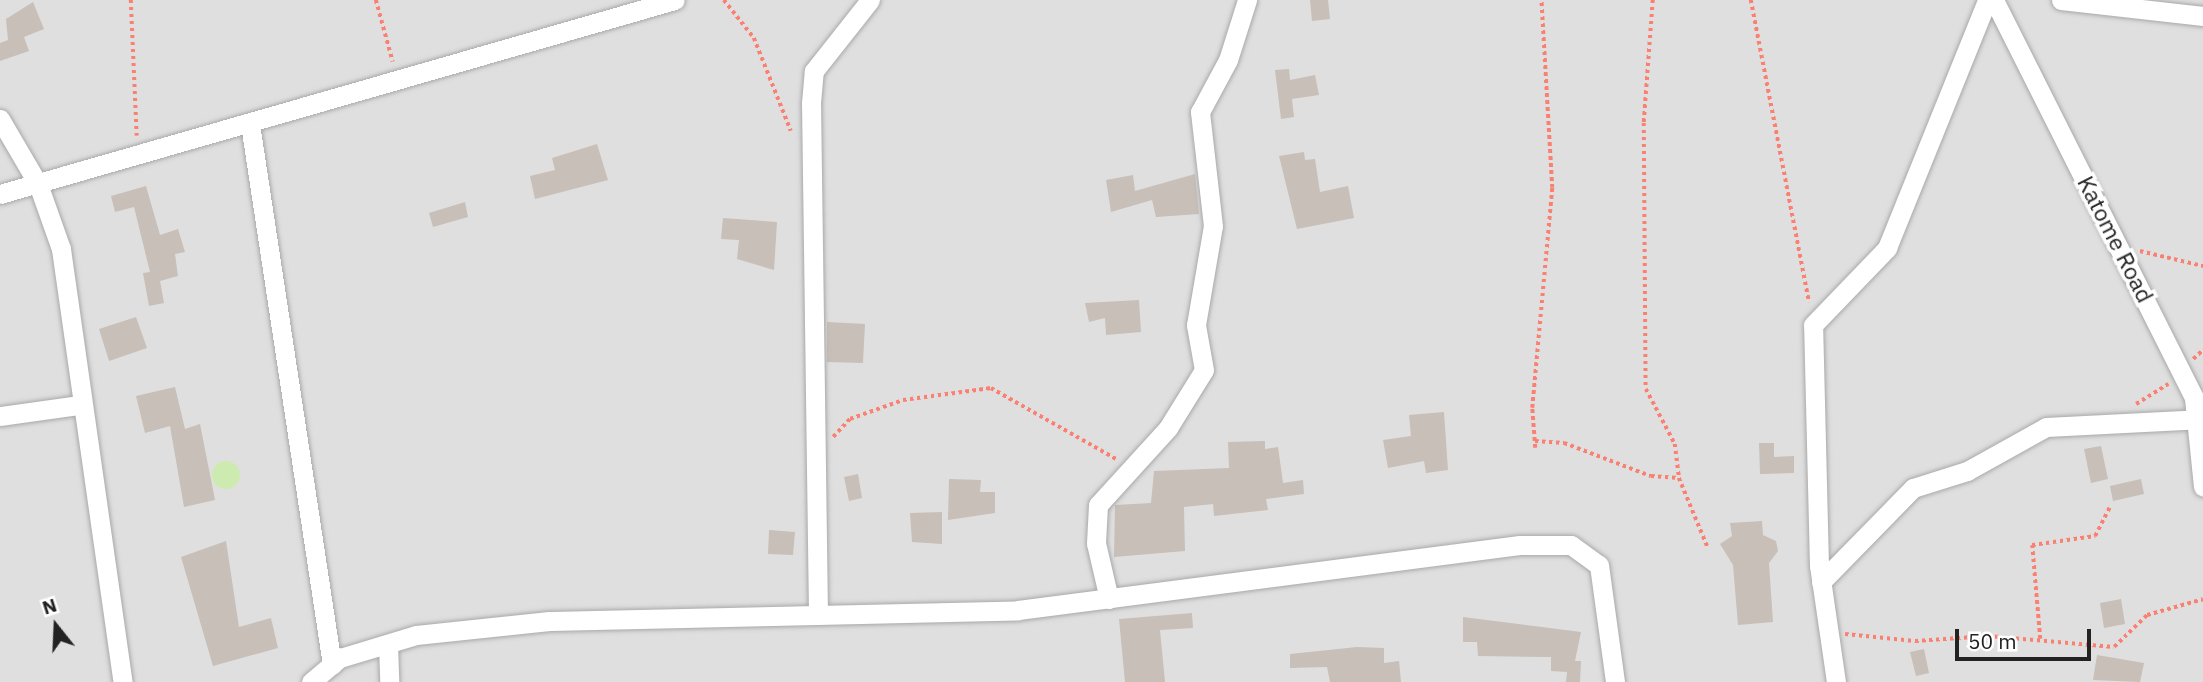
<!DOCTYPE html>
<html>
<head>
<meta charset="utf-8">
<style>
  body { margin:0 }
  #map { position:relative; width:2203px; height:682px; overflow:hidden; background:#f2efe9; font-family:"IBM Plex Sans",sans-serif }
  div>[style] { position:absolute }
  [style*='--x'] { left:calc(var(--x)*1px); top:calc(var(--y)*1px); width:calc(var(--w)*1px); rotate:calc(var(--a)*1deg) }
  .residential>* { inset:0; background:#e0dfdf }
  .grass>* { inset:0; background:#cdebb0 }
  .round { border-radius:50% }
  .building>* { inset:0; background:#c7bfb8 }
  .path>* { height:3.5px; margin-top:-1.75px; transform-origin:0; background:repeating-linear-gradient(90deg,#fa8072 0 3.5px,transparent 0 7px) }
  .roads { filter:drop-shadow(0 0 2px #a9a9a9) drop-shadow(0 0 2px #a9a9a9) }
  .street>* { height:19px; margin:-9.5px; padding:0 9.5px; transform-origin:9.5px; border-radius:9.5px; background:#fff }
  span { translate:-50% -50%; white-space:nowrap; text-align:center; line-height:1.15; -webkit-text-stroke:7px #fff; paint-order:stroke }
  .street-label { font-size:23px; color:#222 }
  .north { position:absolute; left:21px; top:591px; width:70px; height:70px; -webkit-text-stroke:5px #fff; paint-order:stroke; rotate:342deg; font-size:19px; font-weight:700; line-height:28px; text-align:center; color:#222 }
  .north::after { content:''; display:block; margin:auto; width:24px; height:32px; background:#222; clip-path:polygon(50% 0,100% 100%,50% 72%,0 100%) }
  .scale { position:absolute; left:1955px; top:629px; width:136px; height:32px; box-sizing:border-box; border:4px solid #222; border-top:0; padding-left:9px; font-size:21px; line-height:24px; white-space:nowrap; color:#222; -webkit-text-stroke:5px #fff; paint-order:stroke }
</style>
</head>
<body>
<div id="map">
  <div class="residential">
    <i style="clip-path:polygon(0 0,2203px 0,2203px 682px,0 682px)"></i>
  </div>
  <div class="grass">
    <i class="round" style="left:212px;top:461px;width:28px;height:28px"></i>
  </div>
  <div class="building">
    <i style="clip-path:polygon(1310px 0,1328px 0,1330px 19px,1312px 21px)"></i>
    <i style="clip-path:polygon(33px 2px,44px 29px,24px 37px,29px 51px,0 61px,0 43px,8px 40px,6px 19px)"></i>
    <i style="clip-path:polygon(1289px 69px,1290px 80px,1315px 75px,1319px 95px,1292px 99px,1294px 117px,1281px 119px,1275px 70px)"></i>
    <i style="clip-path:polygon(597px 144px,608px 180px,535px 199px,530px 176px,555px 170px,552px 158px)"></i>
    <i style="clip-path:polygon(1304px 152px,1305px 160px,1315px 159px,1320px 192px,1348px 186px,1354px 218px,1297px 229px,1279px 156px)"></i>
    <i style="clip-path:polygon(1195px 174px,1199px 214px,1156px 217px,1152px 200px,1111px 212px,1106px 180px,1133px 175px,1135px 191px)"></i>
    <i style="clip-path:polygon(146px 186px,160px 235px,178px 229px,185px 252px,175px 254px,178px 276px,160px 281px,164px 303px,149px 306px,143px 273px,150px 272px,134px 207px,115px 212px,111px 196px)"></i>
    <i style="clip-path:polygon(465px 202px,468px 217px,433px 227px,429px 213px)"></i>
    <i style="clip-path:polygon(723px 218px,777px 222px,774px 270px,737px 259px,739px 240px,721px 239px)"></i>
    <i style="clip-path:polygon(1139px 300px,1141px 332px,1106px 335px,1105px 318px,1089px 322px,1085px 303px)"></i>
    <i style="clip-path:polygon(136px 317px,147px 348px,109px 361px,99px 329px)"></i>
    <i style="clip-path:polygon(827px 322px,865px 324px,863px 363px,827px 362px)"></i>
    <i style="clip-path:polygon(175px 387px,185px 429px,200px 424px,215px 500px,184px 507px,170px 426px,145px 433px,136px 396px)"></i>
    <i style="clip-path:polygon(1444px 412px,1448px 470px,1426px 473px,1424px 461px,1388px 468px,1383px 440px,1411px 436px,1409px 415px)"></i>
    <i style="clip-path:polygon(1265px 441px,1265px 449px,1278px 447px,1283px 483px,1303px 480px,1304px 494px,1266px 499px,1268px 510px,1214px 516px,1213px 504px,1184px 507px,1185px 551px,1114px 557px,1115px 505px,1151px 503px,1154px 471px,1229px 468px,1228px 442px)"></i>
    <i style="clip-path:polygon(1759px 443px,1774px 443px,1774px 457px,1794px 456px,1794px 473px,1760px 474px)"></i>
    <i style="clip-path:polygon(2101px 446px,2108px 479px,2091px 483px,2084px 449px)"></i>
    <i style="clip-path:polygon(858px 474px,862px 498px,849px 501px,844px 477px)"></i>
    <i style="clip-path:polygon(949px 479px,981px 480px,980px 492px,995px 492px,995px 513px,948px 520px)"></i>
    <i style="clip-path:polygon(2141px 479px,2144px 494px,2113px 501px,2110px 486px)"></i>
    <i style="clip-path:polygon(942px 512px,942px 544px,912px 542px,910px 513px)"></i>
    <i style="clip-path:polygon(1762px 521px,1763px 535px,1776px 541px,1778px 551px,1769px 563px,1773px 622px,1738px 625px,1733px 565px,1720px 544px,1732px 536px,1730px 523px)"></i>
    <i style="clip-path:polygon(769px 530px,795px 532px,793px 555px,768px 554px)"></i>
    <i style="clip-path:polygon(226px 541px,239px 627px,271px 618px,278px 648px,213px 666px,181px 557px)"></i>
    <i style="clip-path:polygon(2121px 599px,2125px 624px,2104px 628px,2100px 603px)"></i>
    <i style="clip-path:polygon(1192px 613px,1193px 628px,1160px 630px,1165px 682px,1125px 682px,1119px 619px)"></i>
    <i style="clip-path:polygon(1463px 617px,1581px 632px,1575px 661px,1581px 661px,1580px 682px,1566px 682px,1567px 672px,1551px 671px,1551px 657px,1478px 656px,1477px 642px,1463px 642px)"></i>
    <i style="clip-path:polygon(1357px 647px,1384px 648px,1384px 663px,1399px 661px,1401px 682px,1330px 682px,1327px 667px,1290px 668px,1290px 654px)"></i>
    <i style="clip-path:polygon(1924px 649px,1929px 673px,1916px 676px,1910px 652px)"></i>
    <i style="clip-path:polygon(2097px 655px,2144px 663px,2140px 682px,2093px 680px)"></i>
  </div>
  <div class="path">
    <i style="--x:131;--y:0;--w:136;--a:87.5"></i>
    <i style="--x:376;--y:0;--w:64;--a:74.7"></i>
    <i style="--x:724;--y:0;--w:48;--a:51.7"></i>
    <i style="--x:754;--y:38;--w:100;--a:68.3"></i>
    <i style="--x:1653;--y:0;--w:123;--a:94.2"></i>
    <i style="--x:1644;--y:123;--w:266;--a:89.6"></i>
    <i style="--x:1646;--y:389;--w:62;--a:62.2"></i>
    <i style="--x:1675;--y:444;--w:34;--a:83"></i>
    <i style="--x:1751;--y:0;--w:308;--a:79.1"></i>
    <i style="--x:2140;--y:251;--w:65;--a:13.4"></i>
    <i style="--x:2193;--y:359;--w:13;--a:-42"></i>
    <i style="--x:2136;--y:404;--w:38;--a:-32"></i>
    <i style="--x:833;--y:437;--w:25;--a:-47"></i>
    <i style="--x:850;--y:419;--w:56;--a:-19.7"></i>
    <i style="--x:903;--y:400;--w:89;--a:-7.8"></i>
    <i style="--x:991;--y:388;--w:144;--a:29.6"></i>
    <i style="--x:1535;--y:441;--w:29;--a:4"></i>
    <i style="--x:1564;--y:443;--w:93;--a:20.8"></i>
    <i style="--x:1651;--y:476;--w:28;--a:4"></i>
    <i style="--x:1679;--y:478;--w:76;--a:67.5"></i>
    <i style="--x:1535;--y:448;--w:40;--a:-94.3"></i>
    <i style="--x:1532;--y:408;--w:221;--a:-84.8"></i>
    <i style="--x:1552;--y:188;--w:188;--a:-93.3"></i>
    <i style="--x:1845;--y:634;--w:70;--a:5.7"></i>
    <i style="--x:1915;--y:641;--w:73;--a:-3.9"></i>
    <i style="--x:1988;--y:636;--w:126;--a:5"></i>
    <i style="--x:2114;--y:647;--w:46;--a:-44.1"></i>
    <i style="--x:2147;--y:615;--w:58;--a:-15.9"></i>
    <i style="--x:2040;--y:639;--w:94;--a:-94.9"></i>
    <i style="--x:2032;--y:545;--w:64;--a:-8.1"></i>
    <i style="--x:2095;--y:536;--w:33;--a:-63"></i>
  </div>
  <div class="roads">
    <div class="street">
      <i style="--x:1994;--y:0;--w:445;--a:63.3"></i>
      <i style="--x:2194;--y:398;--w:89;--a:84.2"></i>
      <i style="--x:2061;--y:0;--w:143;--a:6.4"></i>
      <i style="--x:0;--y:119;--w:75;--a:59.7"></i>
      <i style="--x:38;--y:184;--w:69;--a:70.5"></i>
      <i style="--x:61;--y:249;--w:437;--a:81.9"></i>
      <i style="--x:250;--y:124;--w:547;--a:81.38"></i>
      <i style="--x:0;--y:194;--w:702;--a:-16.04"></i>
      <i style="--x:0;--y:416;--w:80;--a:-7.9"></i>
      <i style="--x:1821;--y:582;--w:132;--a:-45.6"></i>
      <i style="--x:1913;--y:488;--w:57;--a:-17.5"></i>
      <i style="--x:1967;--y:471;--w:90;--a:-29.1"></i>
      <i style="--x:2046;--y:427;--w:157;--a:-2.9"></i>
      <i style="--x:1109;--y:599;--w:57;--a:-103.1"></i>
      <i style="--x:1096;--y:543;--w:38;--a:-87"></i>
      <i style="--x:1098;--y:505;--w:104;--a:-47.7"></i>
      <i style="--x:1168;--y:428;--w:68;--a:-58.2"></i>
      <i style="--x:1204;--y:370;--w:46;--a:-100.1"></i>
      <i style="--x:1196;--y:325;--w:100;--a:-80.3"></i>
      <i style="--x:1213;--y:226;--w:115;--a:-96.5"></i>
      <i style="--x:1200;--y:112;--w:59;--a:-61.7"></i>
      <i style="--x:1228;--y:60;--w:63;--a:-72.4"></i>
      <i style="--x:818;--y:615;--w:512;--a:-90.78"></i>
      <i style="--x:811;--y:103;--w:32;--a:-85"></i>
      <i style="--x:814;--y:71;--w:90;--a:-51.7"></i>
      <i style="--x:388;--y:644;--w:38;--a:88"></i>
      <i style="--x:311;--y:682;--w:38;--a:-40"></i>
      <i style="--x:340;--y:658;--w:79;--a:-16.8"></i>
      <i style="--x:416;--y:635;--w:134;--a:-6"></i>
      <i style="--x:549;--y:621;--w:469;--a:-1.3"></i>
      <i style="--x:1018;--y:610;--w:506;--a:-7.38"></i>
      <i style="--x:1520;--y:545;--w:51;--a:0"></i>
      <i style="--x:1571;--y:545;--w:34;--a:36"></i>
      <i style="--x:1599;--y:565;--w:118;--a:82.2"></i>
      <i style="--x:1836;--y:682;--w:117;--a:-98.3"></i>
      <i style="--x:1819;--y:566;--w:241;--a:-91.4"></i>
      <i style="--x:1813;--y:325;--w:107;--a:-46.1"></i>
      <i style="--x:1887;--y:248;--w:267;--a:-68"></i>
    </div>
  </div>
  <div class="street-label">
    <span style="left:2116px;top:239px;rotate:63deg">Katome Road</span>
  </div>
  <div class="north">N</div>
  <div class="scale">50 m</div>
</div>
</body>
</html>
